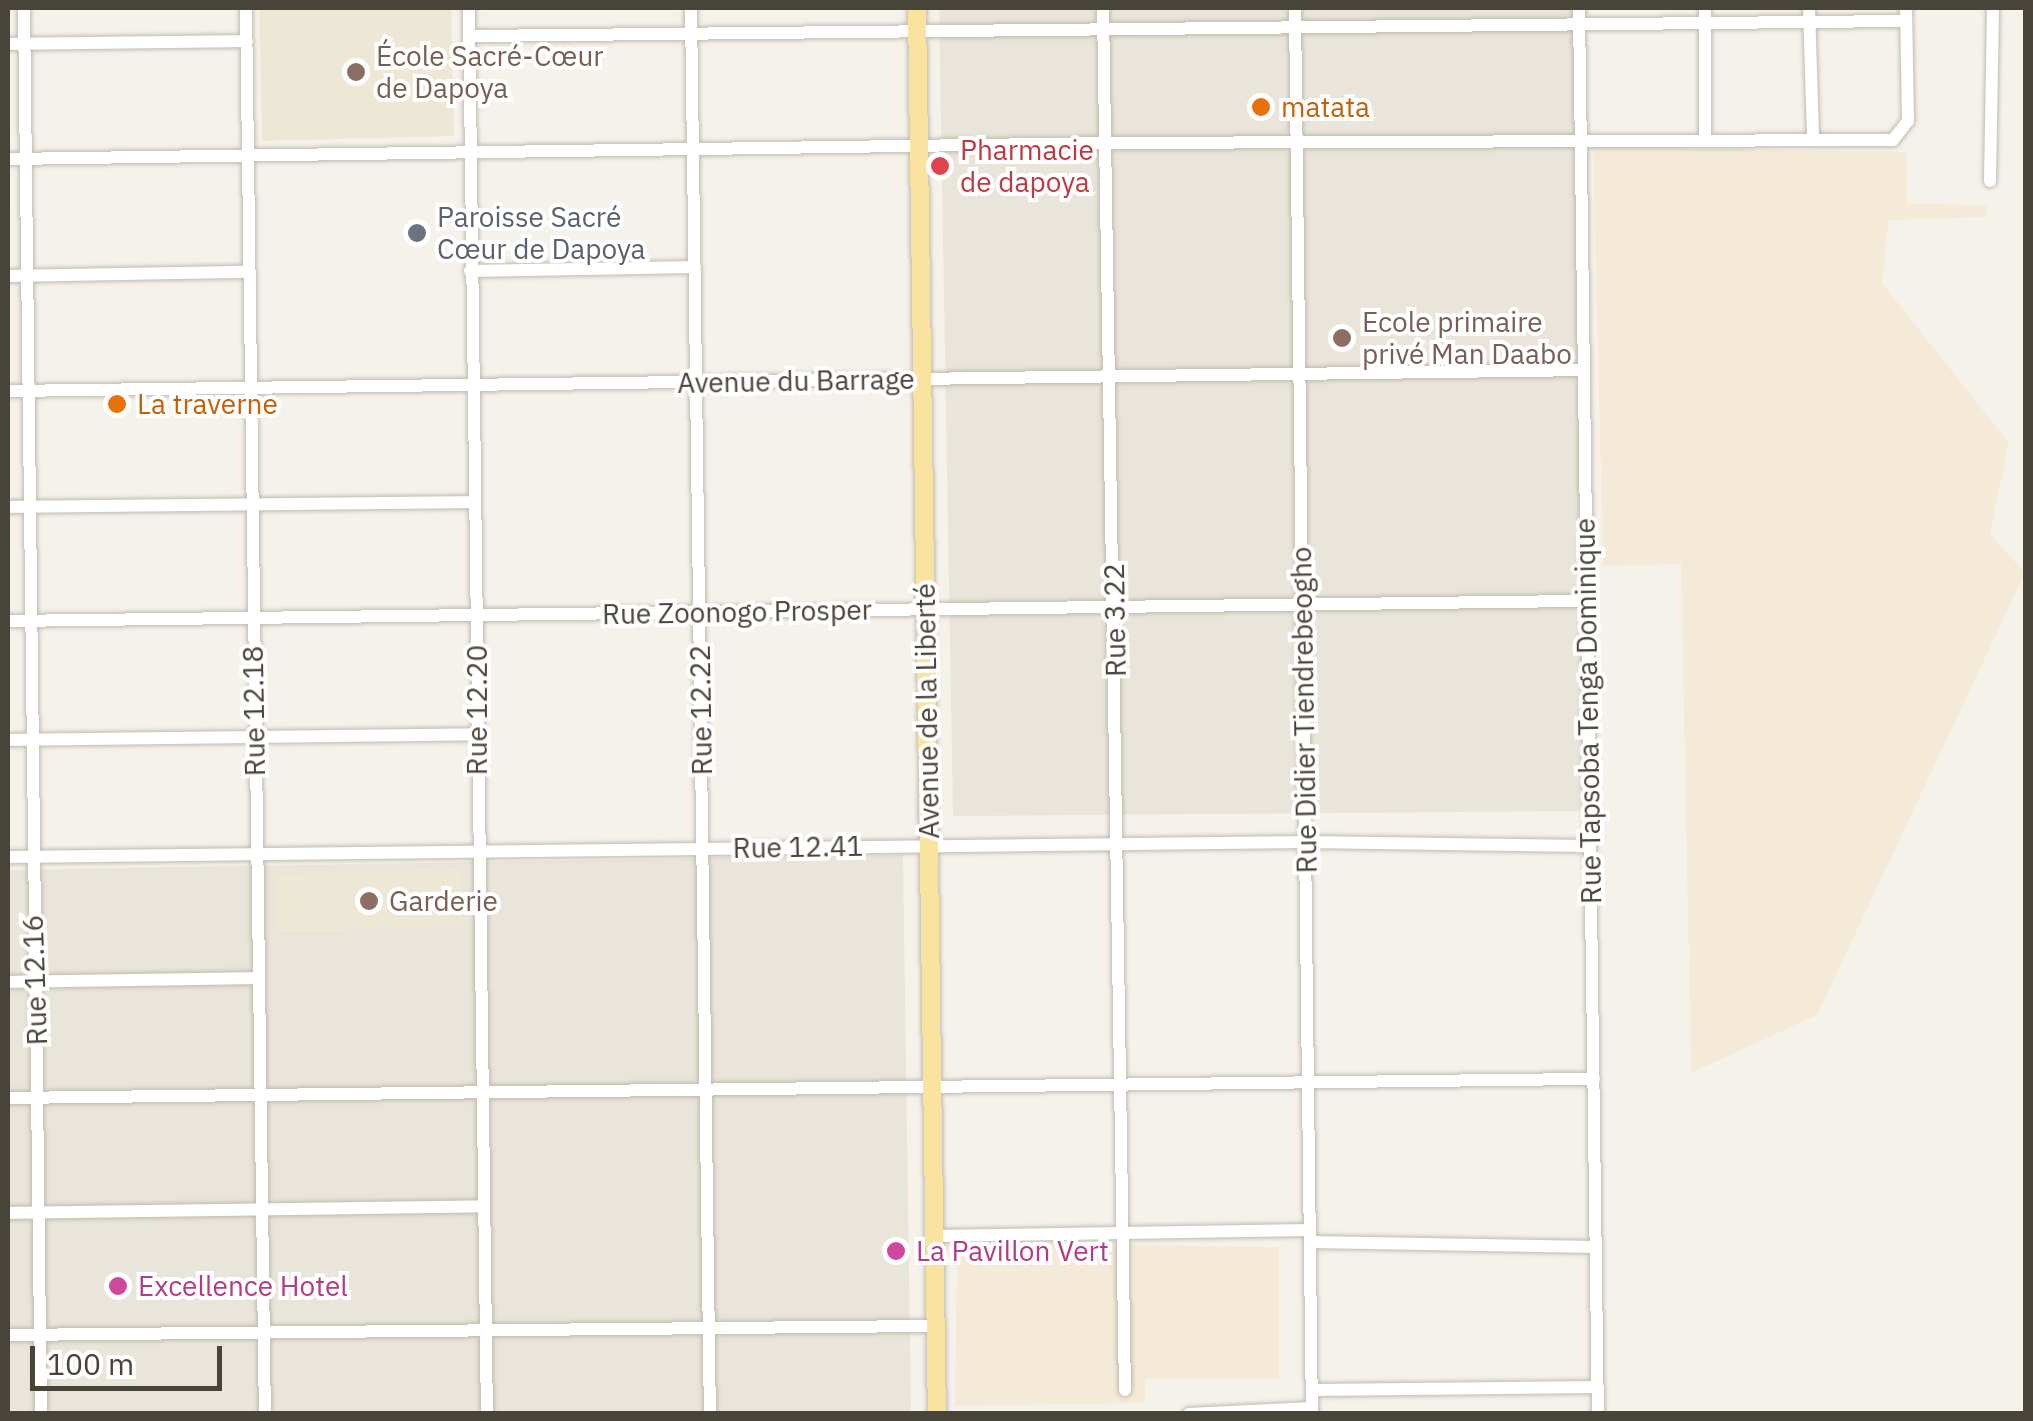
<!DOCTYPE html>
<html>
<head>
<meta charset="utf-8">
<style>
  body { margin:0 }
  #map { position:relative; width:2033px; height:1421px; overflow:hidden; background:#f5f2ec; font-family:"IBM Plex Sans",sans-serif }
  div>[style] { position:absolute }
  [style*='--x'] { left:calc(var(--x)*1px); top:calc(var(--y)*1px); width:calc(var(--w)*1px); rotate:calc(var(--a)*1deg) }
  .residential>* { inset:0; background:#e9e5da }
  .commercial>* { inset:0; background:#f5ead8 }
  .education>* { inset:0; background:#ede8d6 }
  .roads { filter:drop-shadow(0 0 2px #c1bbae) drop-shadow(0 0 2px #c1bbae) }
  .minor>* { height:12px; margin:-6px; padding:0 6px; transform-origin:6px; border-radius:6px; background:#fff }
  .major>* { height:18px; margin:-9px; padding:0 9px; transform-origin:9px; border-radius:9px; background:#fae39f }
  .dots>* { width:28px; height:28px; translate:-50% -50%; box-sizing:border-box; border:5px solid #fff; border-radius:50% }
  span { translate:-50% -50%; white-space:nowrap; text-align:center; line-height:1.15; -webkit-text-stroke:8px #fff; paint-order:stroke }
  .education-label { font-size:28px; color:#785e54 }
  .left { translate:0 -50%; text-align:left }
  .food-label { font-size:28px; color:#c56008 }
  .health-label { font-size:28px; color:#be3a42 }
  .worship-label { font-size:28px; color:#5b616d }
  .street-label { font-size:28px; color:#494439 }
  .hotel-label { font-size:28px; color:#b23c85 }
  .frame { position:absolute; inset:0; border:10px solid #494439; pointer-events:none }
  .scale { position:absolute; left:30px; top:1346px; width:192px; height:45px; box-sizing:border-box; border:5px solid #494439; border-top:0; padding-left:12px; font-size:30px; line-height:35px; white-space:nowrap; color:#494439; -webkit-text-stroke:8px #fff; paint-order:stroke }
</style>
</head>
<body>
<div id="map">
  <div class="residential">
    <i style="clip-path:polygon(939px 8px,1575px 8px,1585px 811px,953px 816px)"></i>
    <i style="clip-path:polygon(903px 855px,911px 1413px,8px 1413px,8px 870px)"></i>
  </div>
  <div class="commercial">
    <i style="clip-path:polygon(1593px 147px,1906px 152px,1907px 204px,1987px 205px,1986px 217px,1889px 220px,1882px 283px,2009px 443px,1990px 534px,2025px 573px,1817px 1015px,1691px 1073px,1681px 564px,1603px 566px)"></i>
    <i style="clip-path:polygon(957px 1243px,1279px 1247px,1279px 1379px,1145px 1379px,1145px 1403px,955px 1406px)"></i>
  </div>
  <div class="education">
    <i style="clip-path:polygon(259px 8px,451px 8px,454px 136px,262px 141px)"></i>
    <i style="clip-path:polygon(461px 870px,462px 927px,277px 932px,275px 875px)"></i>
  </div>
  <div class="roads">
    <div class="minor">
      <i style="--x:24;--y:8;--w:1406;--a:89.31"></i>
      <i style="--x:246;--y:8;--w:1406;--a:89.23"></i>
      <i style="--x:469;--y:8;--w:1406;--a:89.27"></i>
      <i style="--x:691;--y:8;--w:1406;--a:89.23"></i>
      <i style="--x:1103;--y:8;--w:1382;--a:89.09"></i>
      <i style="--x:1295;--y:8;--w:1406;--a:89.31"></i>
      <i style="--x:1579;--y:8;--w:1406;--a:89.23"></i>
      <i style="--x:1705;--y:8;--w:133;--a:90"></i>
      <i style="--x:1809;--y:8;--w:130;--a:88.2"></i>
      <i style="--x:470;--y:36;--w:1436;--a:-0.6"></i>
      <i style="--x:8;--y:44;--w:239;--a:-0.7"></i>
      <i style="--x:8;--y:159;--w:1098;--a:-0.83"></i>
      <i style="--x:1106;--y:143;--w:787;--a:-0.22"></i>
      <i style="--x:1893;--y:140;--w:24;--a:-52"></i>
      <i style="--x:1908;--y:121;--w:113;--a:-91"></i>
      <i style="--x:1990;--y:181;--w:173;--a:-89"></i>
      <i style="--x:470;--y:271;--w:225;--a:-1"></i>
      <i style="--x:8;--y:276;--w:240;--a:-1"></i>
      <i style="--x:8;--y:391;--w:1576;--a:-0.76"></i>
      <i style="--x:8;--y:507;--w:467;--a:-0.6"></i>
      <i style="--x:8;--y:621;--w:1578;--a:-0.73"></i>
      <i style="--x:8;--y:740;--w:468;--a:-0.7"></i>
      <i style="--x:8;--y:857;--w:1298;--a:-0.66"></i>
      <i style="--x:1306;--y:842;--w:283;--a:0.8"></i>
      <i style="--x:8;--y:982;--w:248;--a:-0.9"></i>
      <i style="--x:8;--y:1098;--w:1586;--a:-0.69"></i>
      <i style="--x:8;--y:1213;--w:476;--a:-0.8"></i>
      <i style="--x:935;--y:1236;--w:375;--a:-0.9"></i>
      <i style="--x:1310;--y:1242;--w:285;--a:1"></i>
      <i style="--x:8;--y:1335;--w:928;--a:-0.56"></i>
      <i style="--x:1312;--y:1390;--w:286;--a:-0.6"></i>
      <i style="--x:1189;--y:1414;--w:123;--a:-2.8"></i>
    </div>
    <div class="major">
      <i style="--x:917;--y:8;--w:1406;--a:89.19"></i>
    </div>
  </div>
  <div class="dots">
    <i style="left:356px;top:72px;background:#8d6e63"></i>
    <i style="left:1261px;top:107px;background:#e8710a"></i>
    <i style="left:940px;top:166px;background:#e0444e"></i>
    <i style="left:417px;top:233px;background:#6b7280"></i>
    <i style="left:1342px;top:338px;background:#8d6e63"></i>
    <i style="left:117px;top:404px;background:#e8710a"></i>
    <i style="left:369px;top:901px;background:#8d6e63"></i>
    <i style="left:896px;top:1251px;background:#d1479c"></i>
    <i style="left:118px;top:1286px;background:#d1479c"></i>
  </div>
  <div class="education-label">
    <span class="left" style="left:376px;top:72px">École Sacré-Cœur<br>de Dapoya</span>
    <span class="left" style="left:1362px;top:338px">Ecole primaire<br>privé Man Daabo</span>
    <span class="left" style="left:389px;top:901px">Garderie</span>
  </div>
  <div class="food-label">
    <span class="left" style="left:1281px;top:107px">matata</span>
    <span class="left" style="left:137px;top:404px">La traverne</span>
  </div>
  <div class="health-label">
    <span class="left" style="left:960px;top:166px">Pharmacie<br>de dapoya</span>
  </div>
  <div class="worship-label">
    <span class="left" style="left:437px;top:233px">Paroisse Sacré<br>Cœur de Dapoya</span>
  </div>
  <div class="street-label">
    <span style="left:796px;top:381px;rotate:-1deg">Avenue du Barrage</span>
    <span style="left:737px;top:612px;rotate:-1deg">Rue Zoonogo Prosper</span>
    <span style="left:1115px;top:620px;rotate:-91deg">Rue 3.22</span>
    <span style="left:477px;top:710px;rotate:-90deg">Rue 12.20</span>
    <span style="left:701px;top:710px;rotate:-91deg">Rue 12.22</span>
    <span style="left:1304px;top:710px;rotate:-91deg">Rue Didier Tiendrebeogho</span>
    <span style="left:254px;top:711px;rotate:-91deg">Rue 12.18</span>
    <span style="left:927px;top:711px;rotate:-91deg">Avenue de la Liberté</span>
    <span style="left:1588px;top:711px;rotate:-91deg">Rue Tapsoba Tenga Dominique</span>
    <span style="left:798px;top:847px;rotate:-1deg">Rue 12.41</span>
    <span style="left:35px;top:980px;rotate:-92deg">Rue 12.16</span>
  </div>
  <div class="hotel-label">
    <span class="left" style="left:916px;top:1251px">La Pavillon Vert</span>
    <span class="left" style="left:138px;top:1286px">Excellence Hotel</span>
  </div>
  <div class="frame"></div>
  <div class="scale">100 m</div>
</div>
</body>
</html>
